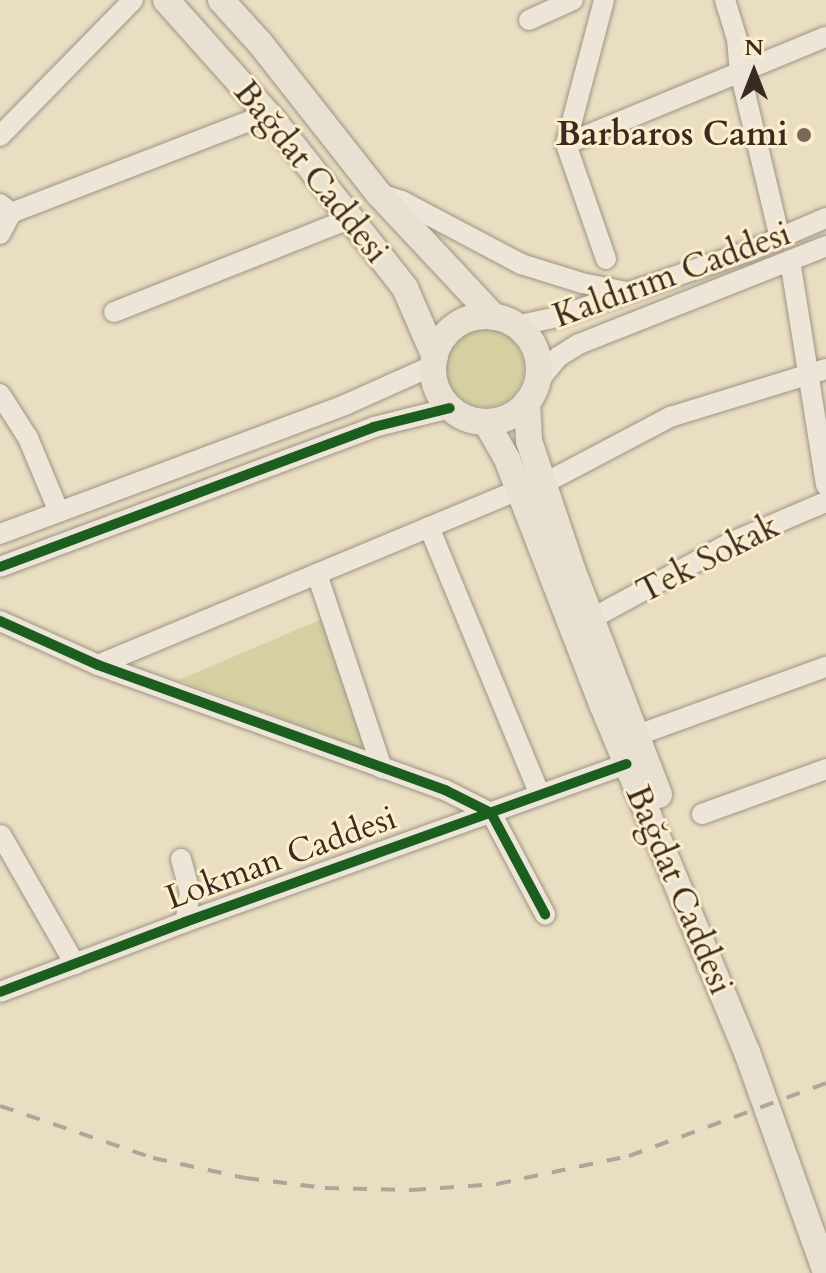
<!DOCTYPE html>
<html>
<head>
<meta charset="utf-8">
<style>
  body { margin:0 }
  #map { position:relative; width:826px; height:1273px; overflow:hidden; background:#eadec2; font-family:Cardo,serif }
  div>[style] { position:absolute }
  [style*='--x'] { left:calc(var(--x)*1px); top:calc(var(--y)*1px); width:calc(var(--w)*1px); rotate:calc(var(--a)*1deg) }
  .green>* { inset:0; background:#d5cfa2 }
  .round { border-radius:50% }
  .roads { filter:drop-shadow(0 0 2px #9c9484) drop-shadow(0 0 2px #9c9484) }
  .minor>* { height:20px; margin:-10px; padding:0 10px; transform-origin:10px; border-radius:10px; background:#ede6d8 }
  .major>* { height:26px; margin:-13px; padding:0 13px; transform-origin:13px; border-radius:13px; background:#e8e1d2 }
  .major>.ring { margin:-13px; padding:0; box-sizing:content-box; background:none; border:26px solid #e8e1d2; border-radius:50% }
  .rail>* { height:4px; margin-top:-2px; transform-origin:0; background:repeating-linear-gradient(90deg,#ada69b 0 14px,transparent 0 28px) }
  .cycleway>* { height:10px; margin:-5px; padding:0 5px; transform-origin:5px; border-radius:5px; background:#1b5e20 }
  .dots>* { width:22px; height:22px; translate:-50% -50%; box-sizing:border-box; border:4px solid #fcedcd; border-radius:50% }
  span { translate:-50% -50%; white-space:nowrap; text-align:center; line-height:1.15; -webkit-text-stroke:6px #fcedcd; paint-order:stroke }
  .poi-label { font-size:34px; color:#392b21; font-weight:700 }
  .right { translate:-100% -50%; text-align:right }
  .street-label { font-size:34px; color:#392b21 }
  .north { position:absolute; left:714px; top:32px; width:80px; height:80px; -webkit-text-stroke:6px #fcedcd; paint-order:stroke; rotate:0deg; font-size:22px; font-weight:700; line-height:32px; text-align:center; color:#392b21 }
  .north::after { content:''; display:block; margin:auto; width:28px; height:36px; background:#392b21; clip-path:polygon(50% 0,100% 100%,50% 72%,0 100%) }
</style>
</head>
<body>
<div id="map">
  <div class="green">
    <i class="round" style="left:446px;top:329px;width:78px;height:78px"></i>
    <i style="clip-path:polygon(324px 618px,378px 755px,179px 680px)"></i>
  </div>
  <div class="roads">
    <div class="minor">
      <i style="--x:725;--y:0;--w:41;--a:72.9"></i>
      <i style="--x:737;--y:39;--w:33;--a:85"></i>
      <i style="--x:740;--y:72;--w:171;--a:76.5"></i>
      <i style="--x:529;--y:20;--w:48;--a:-24.4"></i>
      <i style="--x:0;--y:136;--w:190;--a:-45.6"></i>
      <i style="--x:566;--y:144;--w:149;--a:-75.2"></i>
      <i style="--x:380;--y:194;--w:23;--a:18"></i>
      <i style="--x:402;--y:201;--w:135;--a:27.9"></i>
      <i style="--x:521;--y:264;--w:64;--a:17.3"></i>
      <i style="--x:582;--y:283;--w:46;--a:11.3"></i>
      <i style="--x:0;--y:204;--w:14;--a:39"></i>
      <i style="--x:11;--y:213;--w:275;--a:-21.1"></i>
      <i style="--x:0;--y:234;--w:24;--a:-62"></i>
      <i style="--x:606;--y:259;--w:122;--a:-109.2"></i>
      <i style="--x:566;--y:144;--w:281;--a:-22.4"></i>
      <i style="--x:790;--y:260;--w:228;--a:80.9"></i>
      <i style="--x:114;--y:312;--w:255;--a:-21.6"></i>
      <i style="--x:516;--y:326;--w:42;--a:-12.4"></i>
      <i style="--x:557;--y:317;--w:203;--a:-19"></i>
      <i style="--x:749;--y:251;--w:84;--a:-23.2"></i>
      <i style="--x:538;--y:381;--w:31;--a:-50"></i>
      <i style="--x:558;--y:357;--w:25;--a:-32"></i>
      <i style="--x:579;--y:344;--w:266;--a:-21.6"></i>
      <i style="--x:0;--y:394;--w:52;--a:57.5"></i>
      <i style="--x:28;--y:438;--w:80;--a:67.3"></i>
      <i style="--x:543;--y:484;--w:144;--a:-27.8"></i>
      <i style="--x:670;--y:417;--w:163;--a:-17.1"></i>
      <i style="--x:429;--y:527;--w:290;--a:67.5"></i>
      <i style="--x:0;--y:534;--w:371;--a:-20.5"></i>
      <i style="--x:347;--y:404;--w:95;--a:-24.1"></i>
      <i style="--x:0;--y:567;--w:399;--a:-20.5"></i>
      <i style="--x:374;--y:427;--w:78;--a:-14"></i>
      <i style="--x:317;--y:574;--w:205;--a:71.5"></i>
      <i style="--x:591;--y:619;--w:161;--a:-28.6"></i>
      <i style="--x:732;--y:542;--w:102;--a:-23.1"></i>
      <i style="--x:0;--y:621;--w:107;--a:24.2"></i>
      <i style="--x:98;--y:665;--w:369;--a:19.8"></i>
      <i style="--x:445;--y:790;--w:51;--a:26.6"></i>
      <i style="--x:491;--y:813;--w:115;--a:61.9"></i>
      <i style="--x:98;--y:665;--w:456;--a:-22.6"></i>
      <i style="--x:635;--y:736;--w:203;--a:-19.9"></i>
      <i style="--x:702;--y:814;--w:132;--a:-19.9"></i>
      <i style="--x:1;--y:835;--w:149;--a:60.2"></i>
      <i style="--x:181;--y:859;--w:34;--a:75"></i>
      <i style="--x:190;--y:892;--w:30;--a:99"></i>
      <i style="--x:0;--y:992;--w:198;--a:-20.7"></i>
      <i style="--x:185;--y:922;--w:469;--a:-19.7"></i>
    </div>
    <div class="major">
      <i style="--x:166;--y:0;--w:161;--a:48.3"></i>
      <i style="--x:273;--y:120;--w:214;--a:51.8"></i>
      <i style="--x:405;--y:288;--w:75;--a:66.5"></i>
      <i style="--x:221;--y:0;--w:58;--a:47.8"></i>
      <i style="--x:260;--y:43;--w:191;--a:51.8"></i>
      <i style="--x:378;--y:193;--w:170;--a:46.9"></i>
      <i class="ring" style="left:433px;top:316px;width:80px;height:80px"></i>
      <i style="--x:527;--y:402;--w:39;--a:87"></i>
      <i style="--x:529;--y:441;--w:135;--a:71.4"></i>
      <i style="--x:572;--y:569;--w:242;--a:68.9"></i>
      <i style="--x:486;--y:422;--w:43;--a:60.4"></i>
      <i style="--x:507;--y:459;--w:263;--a:68.8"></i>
      <i style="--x:602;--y:704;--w:377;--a:67.4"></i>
      <i style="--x:747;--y:1052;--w:235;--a:70.3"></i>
    </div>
  </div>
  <div class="rail">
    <i style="--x:0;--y:1106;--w:162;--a:18.8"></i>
    <i style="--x:153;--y:1158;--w:94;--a:12.3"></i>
    <i style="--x:245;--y:1178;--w:81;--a:7.1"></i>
    <i style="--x:325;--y:1188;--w:87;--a:1.3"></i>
    <i style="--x:412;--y:1190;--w:85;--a:-4"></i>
    <i style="--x:497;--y:1184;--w:135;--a:-12"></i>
    <i style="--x:629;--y:1156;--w:210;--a:-20.3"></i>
  </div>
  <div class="cycleway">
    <i style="--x:0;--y:567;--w:399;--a:-20.5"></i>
    <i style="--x:374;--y:427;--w:78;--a:-14"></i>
    <i style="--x:0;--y:621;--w:107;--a:24.2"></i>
    <i style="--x:98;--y:665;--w:369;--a:19.8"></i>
    <i style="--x:445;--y:790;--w:51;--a:26.6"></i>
    <i style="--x:491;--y:813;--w:115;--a:61.9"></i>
    <i style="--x:0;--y:992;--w:198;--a:-20.7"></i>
    <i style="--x:185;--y:922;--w:469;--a:-19.7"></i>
  </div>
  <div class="dots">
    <i style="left:804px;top:135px;background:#776a59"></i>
  </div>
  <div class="poi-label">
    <span class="right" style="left:788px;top:135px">Barbaros Cami</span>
  </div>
  <div class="street-label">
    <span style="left:311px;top:172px;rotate:51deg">Bağdat Caddesi</span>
    <span style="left:672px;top:275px;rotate:-20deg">Kaldırım Caddesi</span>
    <span style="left:708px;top:559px;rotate:-27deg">Tek Sokak</span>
    <span style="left:281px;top:858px;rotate:-20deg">Lokman Caddesi</span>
    <span style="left:679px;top:890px;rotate:67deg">Bağdat Caddesi</span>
  </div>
  <div class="north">N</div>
</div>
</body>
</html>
